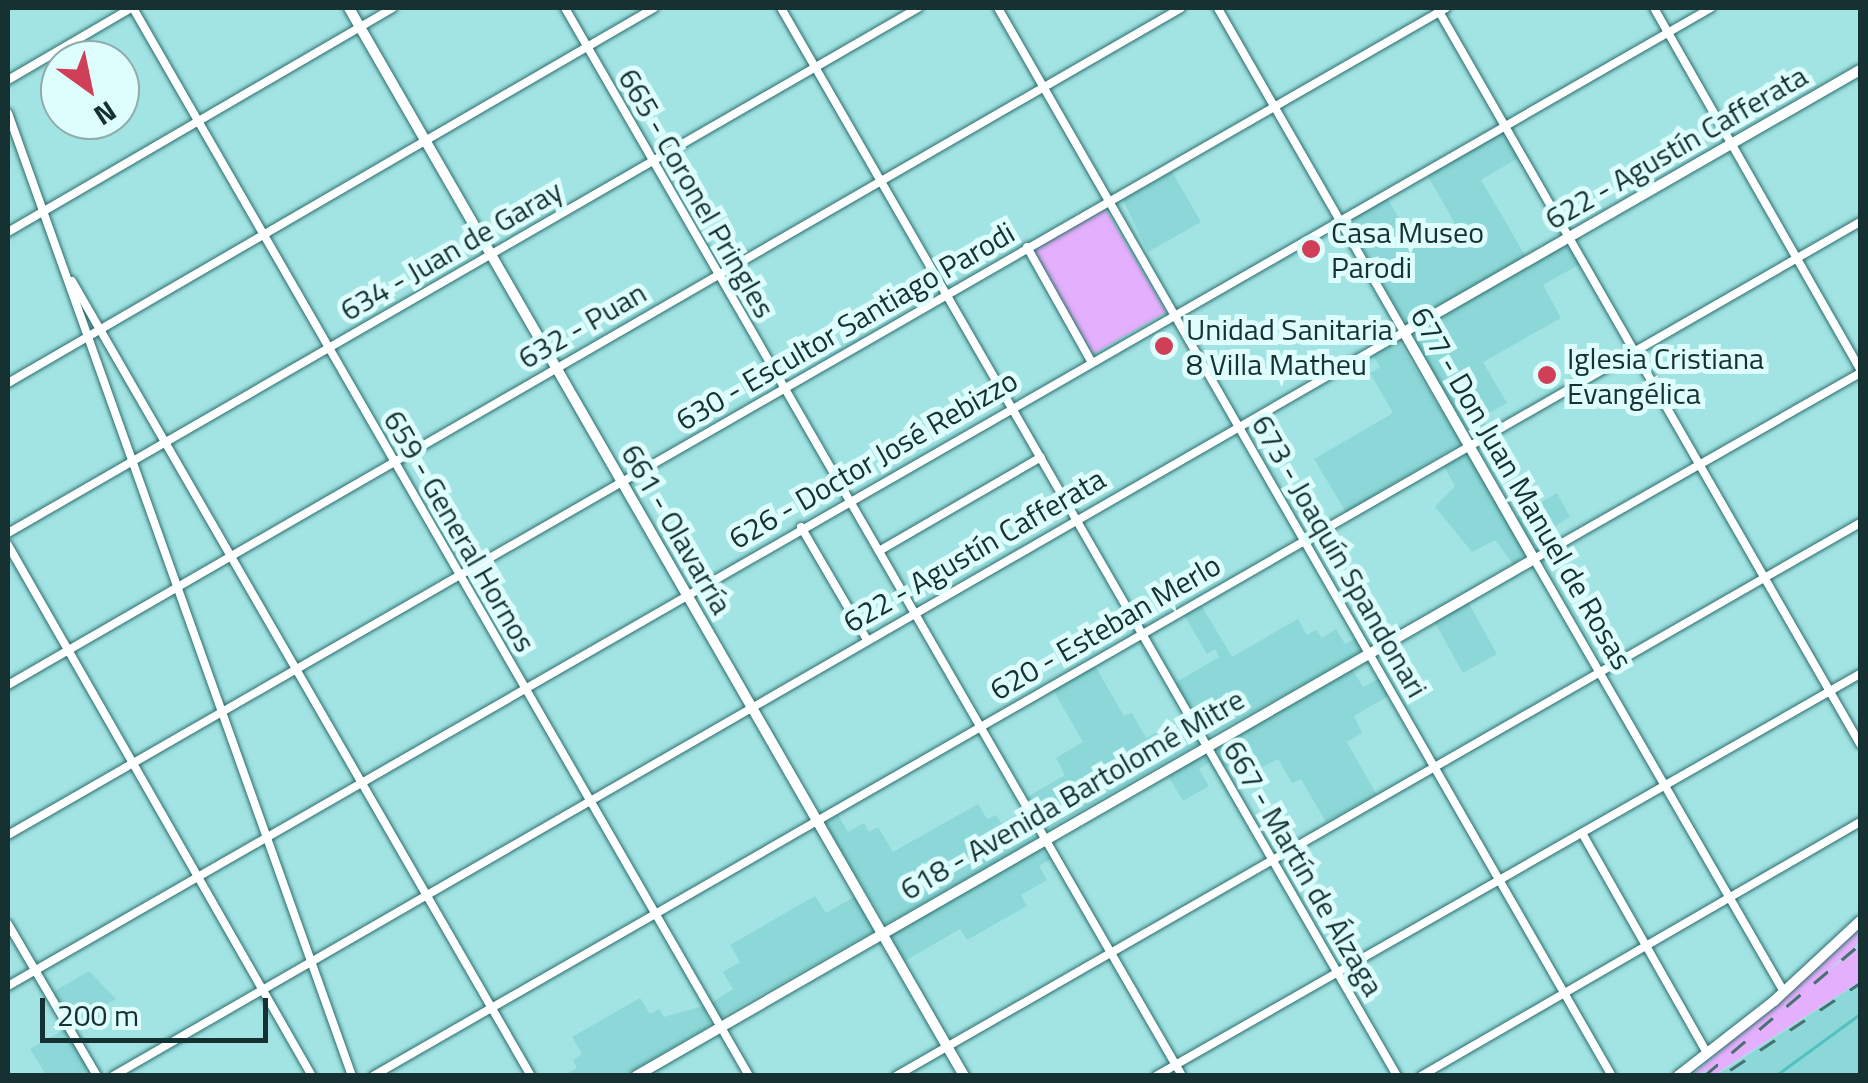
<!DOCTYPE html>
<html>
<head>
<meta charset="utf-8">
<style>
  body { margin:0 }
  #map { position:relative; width:1868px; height:1083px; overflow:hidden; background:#a2e4e3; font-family:"Titillium Web",sans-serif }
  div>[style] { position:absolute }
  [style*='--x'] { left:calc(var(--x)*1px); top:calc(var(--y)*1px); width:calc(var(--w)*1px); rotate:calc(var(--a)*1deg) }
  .built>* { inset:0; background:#8cd7d7 }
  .green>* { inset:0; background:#e4affc }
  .stream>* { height:2.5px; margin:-1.25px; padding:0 1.25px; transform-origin:1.25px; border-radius:1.25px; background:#54c1c1 }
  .roads { filter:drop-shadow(0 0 2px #2c6d6d) drop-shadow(0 0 2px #2c6d6d) }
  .street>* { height:8px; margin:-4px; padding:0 4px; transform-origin:4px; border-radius:4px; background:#fff }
  .secondary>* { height:10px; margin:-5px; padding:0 5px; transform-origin:5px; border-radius:5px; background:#fff }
  .rail>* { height:2.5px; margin-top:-1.25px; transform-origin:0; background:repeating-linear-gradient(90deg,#487171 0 18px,transparent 0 36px) }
  .dots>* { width:28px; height:28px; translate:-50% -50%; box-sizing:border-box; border:5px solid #defefd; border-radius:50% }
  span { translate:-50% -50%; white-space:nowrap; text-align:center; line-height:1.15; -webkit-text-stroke:10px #defefd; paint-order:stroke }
  .street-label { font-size:30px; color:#163131 }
  .poi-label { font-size:30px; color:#163131 }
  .left { translate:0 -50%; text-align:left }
  .frame { position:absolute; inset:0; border:10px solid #163131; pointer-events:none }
  .north { position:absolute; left:40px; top:40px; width:100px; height:100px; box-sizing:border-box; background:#defefd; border:2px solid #8eacab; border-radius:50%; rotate:147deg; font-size:28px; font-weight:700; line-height:40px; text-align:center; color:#163131 }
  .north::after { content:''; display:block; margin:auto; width:35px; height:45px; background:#d03f57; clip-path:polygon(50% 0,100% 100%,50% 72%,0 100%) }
  .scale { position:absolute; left:40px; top:998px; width:228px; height:45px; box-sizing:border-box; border:5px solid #163131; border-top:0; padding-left:12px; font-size:30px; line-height:35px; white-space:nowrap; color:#163131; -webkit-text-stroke:8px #defefd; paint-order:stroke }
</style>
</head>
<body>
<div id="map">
  <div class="built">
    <i style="clip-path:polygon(1502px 131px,1520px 157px,1481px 180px,1526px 257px,1406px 324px,1346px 221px,1386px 196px,1408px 234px,1423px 226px,1433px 242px,1457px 227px,1426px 173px)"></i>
    <i style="clip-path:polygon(1172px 172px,1201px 222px,1148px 252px,1123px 200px)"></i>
    <i style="clip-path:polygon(1561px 247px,1571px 248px,1580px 264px,1543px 285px,1561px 318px,1483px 362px,1507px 403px,1482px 417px,1489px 430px,1471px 437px,1415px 343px,1416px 332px)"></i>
    <i style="clip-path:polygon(1398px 341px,1461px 443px,1346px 512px,1314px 459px,1393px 413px,1370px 373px,1380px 367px,1373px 355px)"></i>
    <i style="clip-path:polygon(1467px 454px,1525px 552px,1514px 565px,1495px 540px,1472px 552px,1435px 507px,1455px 486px,1444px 466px)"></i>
    <i style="clip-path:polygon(1557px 493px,1570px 517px,1549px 530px,1555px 542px,1536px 551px,1516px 517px)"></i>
    <i style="clip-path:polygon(1468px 602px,1497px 654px,1463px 673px,1434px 621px)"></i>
    <i style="clip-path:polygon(1200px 603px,1232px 657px,1298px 619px,1307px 635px,1316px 630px,1322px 638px,1336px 629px,1345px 644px,1357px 638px,1362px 651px,1208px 737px,1175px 683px,1219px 657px,1215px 649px,1207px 654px,1183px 613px)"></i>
    <i style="clip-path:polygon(1094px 664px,1124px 716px,1132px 713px,1146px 738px,1172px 724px,1179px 736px,1192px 729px,1199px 743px,1045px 831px,1024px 799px,1065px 775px,1056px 758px,1083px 742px,1052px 688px)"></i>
    <i style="clip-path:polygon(1352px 669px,1363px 687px,1380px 678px,1390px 695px,1354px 716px,1362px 733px,1347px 742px,1376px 794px,1326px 822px,1301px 779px,1292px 783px,1278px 759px,1261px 768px,1243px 757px,1223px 768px,1216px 747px)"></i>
    <i style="clip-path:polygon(1204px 754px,1211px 761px,1199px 769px,1209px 786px,1183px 801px,1167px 774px)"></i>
    <i style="clip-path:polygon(978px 804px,987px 819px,996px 815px,1001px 823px,1023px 811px,1035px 839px,886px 924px,824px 823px,837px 813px,848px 832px,864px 823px,869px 832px,878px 827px,893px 852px)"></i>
    <i style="clip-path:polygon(1039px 849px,1051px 859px,1039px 866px,1047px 880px,1021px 895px,1027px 906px,967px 940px,960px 929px,903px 962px,891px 934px)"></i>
    <i style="clip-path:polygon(815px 896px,826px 913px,856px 896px,874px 931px,719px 1018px,710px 1004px,733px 989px,723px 972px,740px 962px,730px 945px)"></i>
    <i style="clip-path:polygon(89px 971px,116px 999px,71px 1024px,53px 992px)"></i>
    <i style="clip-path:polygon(1860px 982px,1860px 1075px,1717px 1075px)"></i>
    <i style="clip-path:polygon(640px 998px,650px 1014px,659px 1009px,664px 1017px,703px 1006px,711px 1025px,625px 1075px,565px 1075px,577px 1068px,573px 1060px,582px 1054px,572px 1037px)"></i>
    <i style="clip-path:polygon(65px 1029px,92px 1075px,46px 1075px,30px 1049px)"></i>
  </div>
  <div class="green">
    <i style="clip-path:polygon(1104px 207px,1166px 312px,1093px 354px,1031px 249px)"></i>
    <i style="clip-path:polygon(1860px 929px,1860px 942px,1823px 975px,1860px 946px,1860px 981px,1714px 1075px,1705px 1075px,1709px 1070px,1692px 1075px)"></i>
  </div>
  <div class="stream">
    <i style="--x:1775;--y:1076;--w:105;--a:-36.1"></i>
  </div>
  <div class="roads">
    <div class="street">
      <i style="--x:133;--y:8;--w:1233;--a:60.02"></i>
      <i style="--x:565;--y:8;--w:1233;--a:59.98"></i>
      <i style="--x:781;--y:8;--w:1233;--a:60.02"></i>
      <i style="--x:998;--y:8;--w:1232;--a:60.11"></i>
      <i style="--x:1437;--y:8;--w:849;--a:60.11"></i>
      <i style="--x:1654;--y:8;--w:416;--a:60.3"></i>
      <i style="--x:8;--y:80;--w:143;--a:-30.3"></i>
      <i style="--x:8;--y:113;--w:1023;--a:70.34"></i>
      <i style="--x:8;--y:232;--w:445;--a:-30.2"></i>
      <i style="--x:1027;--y:247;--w:131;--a:60.7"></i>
      <i style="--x:72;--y:281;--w:918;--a:60"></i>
      <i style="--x:8;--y:383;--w:747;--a:-30.13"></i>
      <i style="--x:801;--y:527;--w:131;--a:59.7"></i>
      <i style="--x:8;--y:533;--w:1051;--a:-29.98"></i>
      <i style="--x:8;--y:545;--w:612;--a:60.21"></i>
      <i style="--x:879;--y:551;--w:187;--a:-30.1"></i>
      <i style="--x:8;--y:685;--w:1354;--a:-29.99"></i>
      <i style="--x:1582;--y:833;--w:253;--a:60.4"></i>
      <i style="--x:8;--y:835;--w:1659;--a:-29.9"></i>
      <i style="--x:8;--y:924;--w:176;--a:59.6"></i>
      <i style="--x:8;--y:986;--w:1964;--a:-29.87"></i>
      <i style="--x:1784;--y:992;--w:500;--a:-120"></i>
      <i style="--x:1534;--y:559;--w:375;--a:-29.7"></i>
      <i style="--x:113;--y:1076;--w:1490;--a:-29.95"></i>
      <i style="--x:1404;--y:332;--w:374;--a:-119.9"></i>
      <i style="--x:373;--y:1076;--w:1715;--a:-29.87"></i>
      <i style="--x:896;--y:1076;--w:1111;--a:-29.84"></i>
      <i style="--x:1156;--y:1076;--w:811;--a:-29.73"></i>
      <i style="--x:1421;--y:1076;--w:507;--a:-30.05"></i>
    </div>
    <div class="secondary">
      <i style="--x:349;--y:8;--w:1232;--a:60.06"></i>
      <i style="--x:636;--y:1076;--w:1036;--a:-29.93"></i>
      <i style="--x:1534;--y:559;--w:262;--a:-119.8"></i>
      <i style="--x:1404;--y:332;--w:526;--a:-29.88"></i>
      <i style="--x:1678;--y:1076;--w:122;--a:-38"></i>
      <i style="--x:1774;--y:1001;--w:117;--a:-42.9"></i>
    </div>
  </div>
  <div class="rail">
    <i style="--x:1730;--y:1070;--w:156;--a:-33.8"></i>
    <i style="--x:1704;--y:1076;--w:204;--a:-40.2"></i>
  </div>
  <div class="dots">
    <i style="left:1311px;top:249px;background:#d03f57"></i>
    <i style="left:1164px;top:346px;background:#d03f57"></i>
    <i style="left:1547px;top:375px;background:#d03f57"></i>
  </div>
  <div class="street-label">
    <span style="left:1676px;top:147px;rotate:-30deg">622 - Agustín Cafferata</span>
    <span style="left:697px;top:193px;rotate:60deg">665 - Coronel Pringles</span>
    <span style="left:451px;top:250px;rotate:-30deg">634 - Juan de Garay</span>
    <span style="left:582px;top:325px;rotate:-30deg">632 - Puan</span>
    <span style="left:845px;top:326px;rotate:-30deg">630 - Escultor Santiago Parodi</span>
    <span style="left:873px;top:459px;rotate:-30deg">626 - Doctor José Rebizzo</span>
    <span style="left:1522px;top:488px;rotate:60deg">677 - Don Juan Manuel de Rosas</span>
    <span style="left:677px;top:529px;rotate:60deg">661 - Olavarría</span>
    <span style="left:460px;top:531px;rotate:60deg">659 - General Hornos</span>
    <span style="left:974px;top:550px;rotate:-30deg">622 - Agustín Cafferata</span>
    <span style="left:1340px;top:556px;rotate:60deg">673 - Joaquín Spandonari</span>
    <span style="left:1105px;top:627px;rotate:-30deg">620 - Esteban Merlo</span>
    <span style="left:1072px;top:794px;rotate:-30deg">618 - Avenida Bartolomé Mitre</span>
    <span style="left:1304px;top:868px;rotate:60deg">667 - Martín de Álzaga</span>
  </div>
  <div class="poi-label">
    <span class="left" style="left:1331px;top:249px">Casa Museo<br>Parodi</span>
    <span class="left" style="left:1186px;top:346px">Unidad Sanitaria<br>8 Villa Matheu</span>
    <span class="left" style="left:1567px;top:375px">Iglesia Cristiana<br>Evangélica</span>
  </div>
  <div class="frame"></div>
  <div class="north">N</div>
  <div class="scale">200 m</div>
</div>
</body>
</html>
